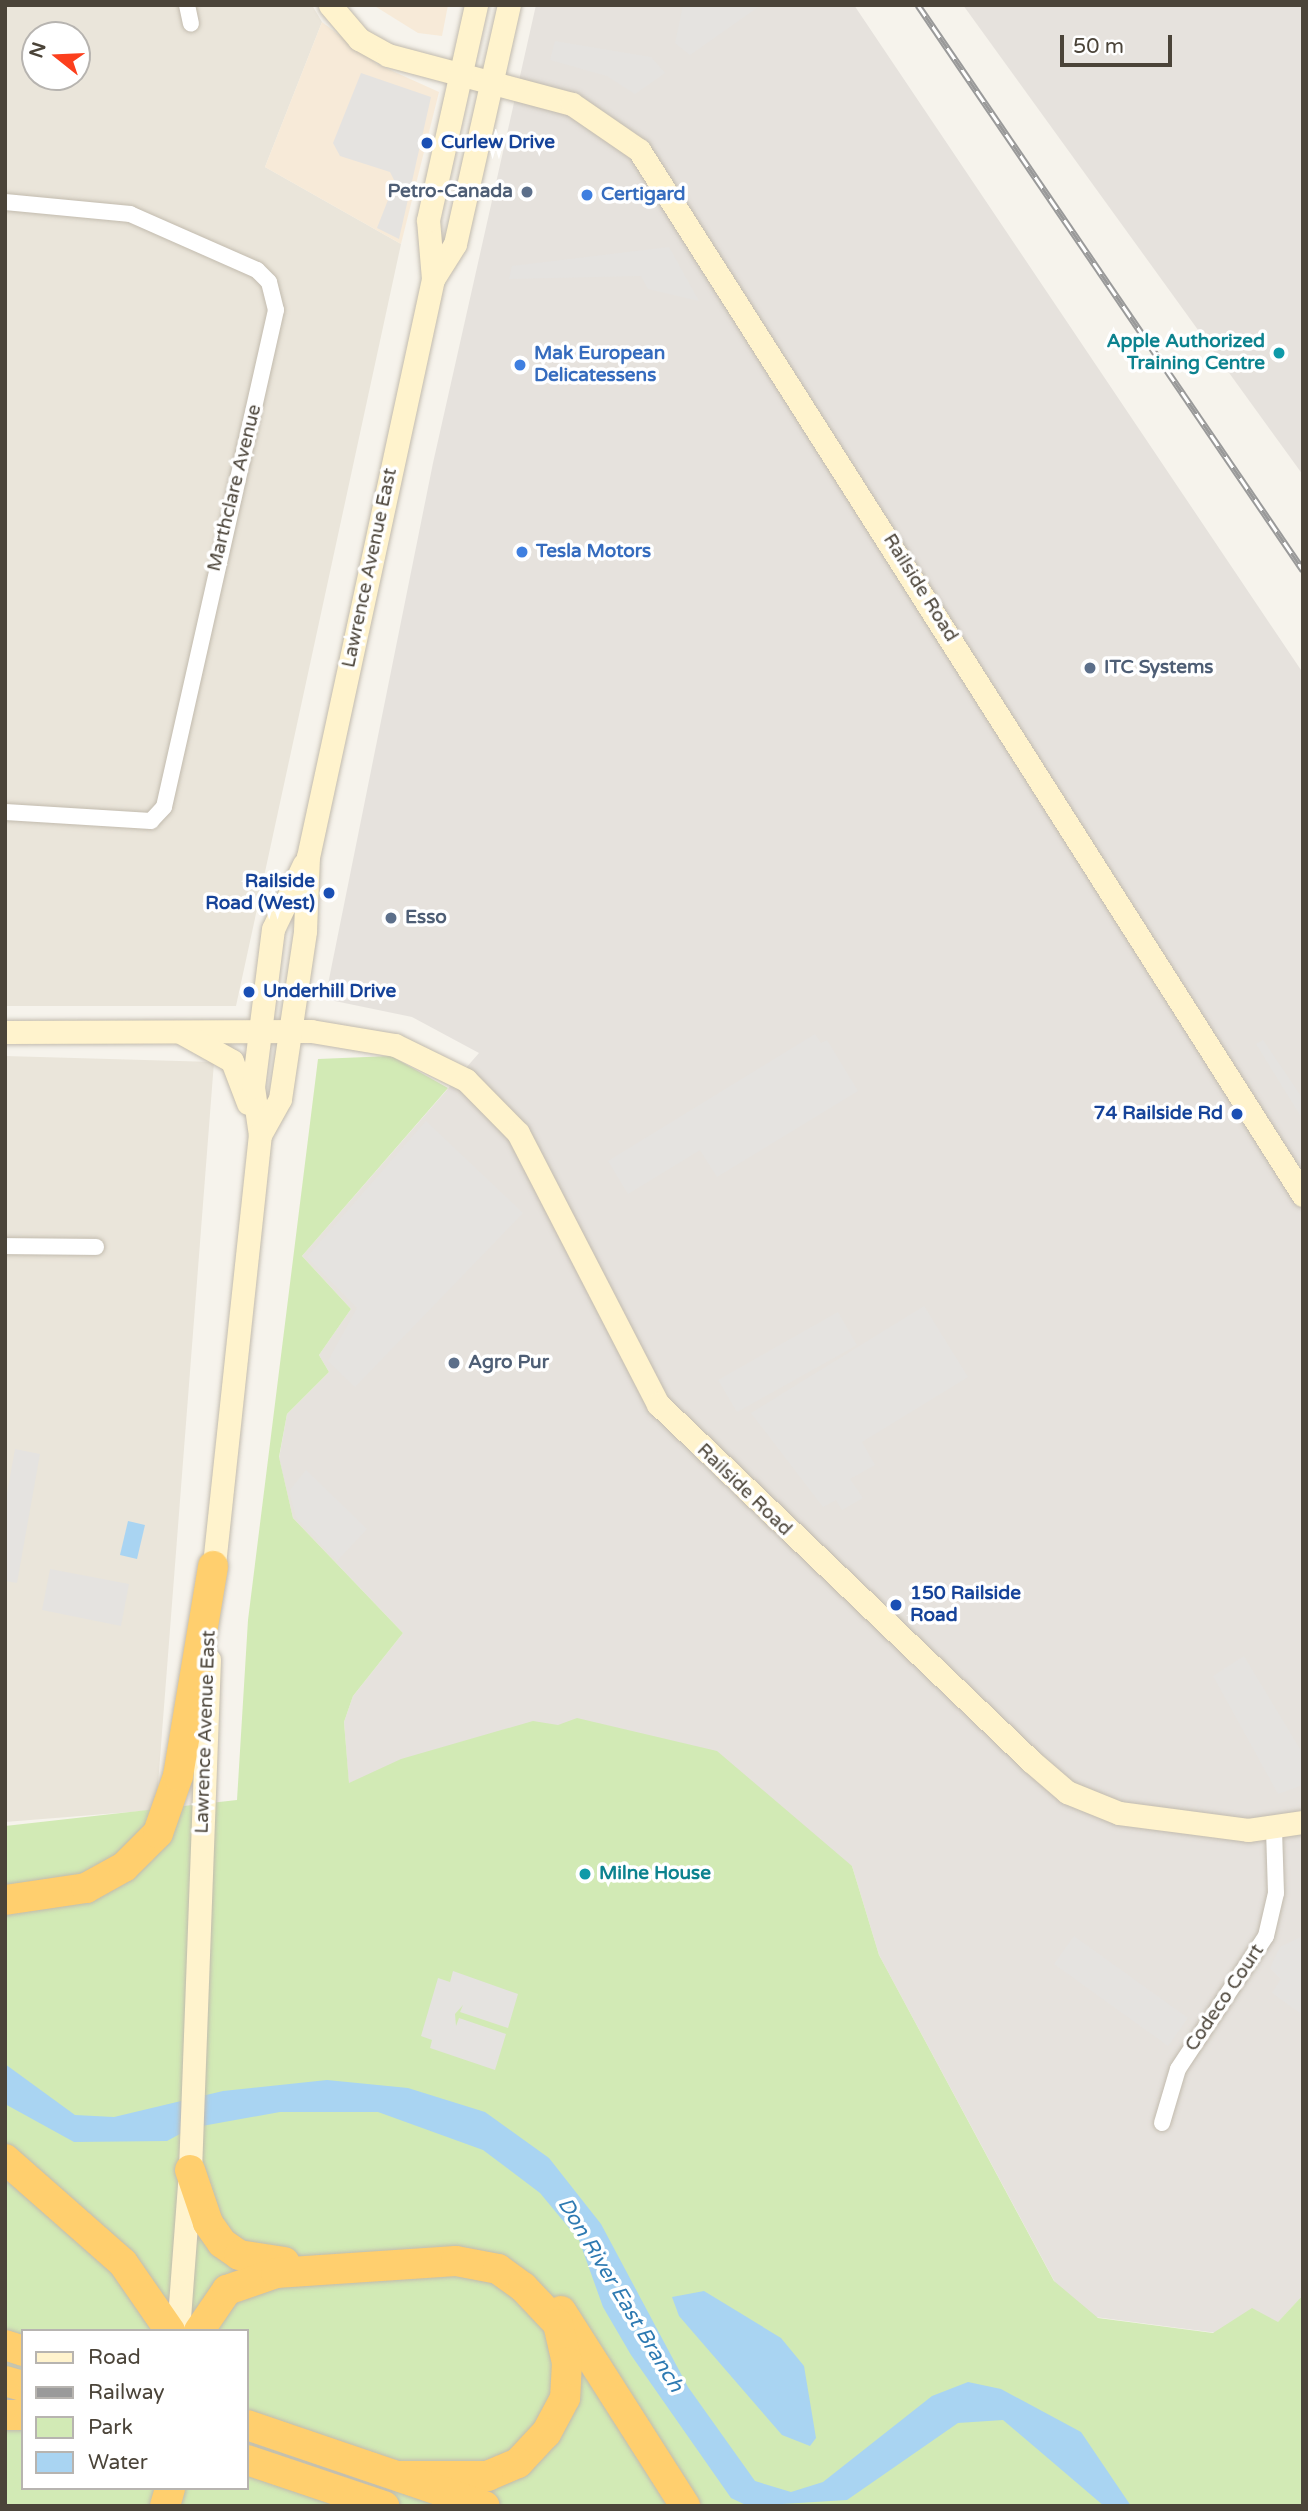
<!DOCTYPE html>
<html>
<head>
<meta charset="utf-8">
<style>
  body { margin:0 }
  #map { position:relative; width:1308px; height:2511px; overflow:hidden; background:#f6f3ec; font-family:"Varela Round",sans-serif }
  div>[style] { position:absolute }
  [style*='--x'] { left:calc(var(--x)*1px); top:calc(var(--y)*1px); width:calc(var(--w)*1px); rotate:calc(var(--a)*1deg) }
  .residential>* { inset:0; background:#eae5da }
  .commercial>* { inset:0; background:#f7ead8 }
  .industrial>* { inset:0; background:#e6e2dd }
  .green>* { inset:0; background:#d2eab5 }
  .parking>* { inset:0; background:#e5e3e0 }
  .water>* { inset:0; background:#a9d4f2 }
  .roads { filter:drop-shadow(0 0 2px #c2bbae) drop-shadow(0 0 2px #c2bbae) }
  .street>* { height:16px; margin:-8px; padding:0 8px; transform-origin:8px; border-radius:8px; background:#fff }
  .secondary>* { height:23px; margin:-11.5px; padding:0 11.5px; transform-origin:11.5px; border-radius:11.5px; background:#fff3cd }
  .highway>* { height:30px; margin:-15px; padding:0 15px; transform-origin:15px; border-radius:15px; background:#ffcf6e }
  .rail>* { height:7px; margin-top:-3.5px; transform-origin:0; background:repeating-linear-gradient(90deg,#fff 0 13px,#9a9a9a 0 26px); box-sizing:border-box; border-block:2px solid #9a9a9a }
  .dots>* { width:19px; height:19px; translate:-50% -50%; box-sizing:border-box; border:4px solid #fff; border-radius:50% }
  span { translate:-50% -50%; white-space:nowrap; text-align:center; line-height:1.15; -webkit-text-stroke:7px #fff; paint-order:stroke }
  .transit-label { font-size:19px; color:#164399; font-weight:700 }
  .left { translate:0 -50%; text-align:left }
  .right { translate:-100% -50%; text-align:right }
  .service-label { font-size:19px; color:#4e5e75; font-weight:700 }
  .shop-label { font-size:19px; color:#366cbe; font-weight:700 }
  .culture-label { font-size:19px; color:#0d838f; font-weight:700 }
  .street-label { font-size:19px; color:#4b4439 }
  .water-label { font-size:21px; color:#2e7ab2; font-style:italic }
  .frame { position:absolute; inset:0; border:7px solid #4b4439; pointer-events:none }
  .legend { position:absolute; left:21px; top:2329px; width:228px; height:161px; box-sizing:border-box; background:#fff; border:2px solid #b7b4b0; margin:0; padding:9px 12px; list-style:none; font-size:21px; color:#4b4439 }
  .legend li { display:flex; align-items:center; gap:14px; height:35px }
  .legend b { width:35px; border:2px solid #b7b4b0 }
  .north { position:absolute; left:21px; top:21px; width:70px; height:70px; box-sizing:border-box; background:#fff; border:2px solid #b7b4b0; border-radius:50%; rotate:288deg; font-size:19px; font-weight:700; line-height:28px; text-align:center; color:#4b4439 }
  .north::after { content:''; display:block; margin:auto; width:24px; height:32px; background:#fc3f1d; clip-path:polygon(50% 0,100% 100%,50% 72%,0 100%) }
  .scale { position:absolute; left:1060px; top:35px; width:112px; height:32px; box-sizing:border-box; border:4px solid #4b4439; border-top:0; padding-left:9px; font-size:21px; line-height:24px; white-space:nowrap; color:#4b4439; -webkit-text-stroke:5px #fff; paint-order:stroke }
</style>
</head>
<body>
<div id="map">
  <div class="residential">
    <i style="clip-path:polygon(evenodd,5px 5px,312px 5px,322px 22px,265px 167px,401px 244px,236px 1006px,5px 1006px,5px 5px,35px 35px,77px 35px,77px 77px,35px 77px,35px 35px)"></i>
    <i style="clip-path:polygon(5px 1056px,214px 1062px,156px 1810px,5px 1822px)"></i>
  </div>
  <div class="commercial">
    <i style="clip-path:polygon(373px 5px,448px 5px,442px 36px,418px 33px)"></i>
    <i style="clip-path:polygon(322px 22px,377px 64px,439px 92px,401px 244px,265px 167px)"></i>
  </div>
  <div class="industrial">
    <i style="clip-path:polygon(536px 5px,854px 5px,1303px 673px,1303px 2295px,1263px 2339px,1072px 2314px,879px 1955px,852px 1866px,381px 1782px,349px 1786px,344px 1722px,353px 1696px,403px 1633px,293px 1518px,279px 1458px,287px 1414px,329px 1372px,319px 1355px,351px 1309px,302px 1256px,479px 1053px,412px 1017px,325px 999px,433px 463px)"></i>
    <i style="clip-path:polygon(963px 5px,1303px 5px,1303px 475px)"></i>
  </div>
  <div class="green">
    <i style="clip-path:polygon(evenodd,391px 1056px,448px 1088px,302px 1256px,351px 1309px,319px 1355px,329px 1372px,287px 1414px,279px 1457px,293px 1518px,403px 1633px,353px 1696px,344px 1722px,349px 1783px,401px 1759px,533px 1721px,558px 1725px,577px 1718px,717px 1751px,852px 1866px,879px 1955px,1054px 2281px,1098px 2318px,1213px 2333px,1252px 2308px,1278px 2322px,1303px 2295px,1303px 2506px,5px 2506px,5px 1826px,237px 1800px,248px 1620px,318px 1059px,391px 1056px,23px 2331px,247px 2331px,247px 2488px,23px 2488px,23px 2331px)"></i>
  </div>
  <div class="parking">
    <i style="clip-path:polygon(683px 5px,761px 5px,690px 55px,675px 43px)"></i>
    <i style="clip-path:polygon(555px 41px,651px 57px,665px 73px,635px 94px,607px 76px,550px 60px)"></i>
    <i style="clip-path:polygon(361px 73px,431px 97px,399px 239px,377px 228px,395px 182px,390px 172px,340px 156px,333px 143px)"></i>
    <i style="clip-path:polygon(669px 247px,699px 301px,648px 289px,641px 276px,509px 279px,512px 266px)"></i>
    <i style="clip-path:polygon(815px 1034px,821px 1043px,827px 1040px,858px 1091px,717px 1177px,700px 1150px,628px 1194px,608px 1161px)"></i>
    <i style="clip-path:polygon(1263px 1040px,1303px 1099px,1303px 1120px,1256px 1044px)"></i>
    <i style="clip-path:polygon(426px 1121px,523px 1213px,355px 1387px,328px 1361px,357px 1308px,307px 1257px)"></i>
    <i style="clip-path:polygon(924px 1306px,968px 1377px,862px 1442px,875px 1465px,850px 1479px,863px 1498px,842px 1510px,836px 1500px,823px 1507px,751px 1413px)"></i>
    <i style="clip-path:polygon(838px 1312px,857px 1345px,737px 1412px,718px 1380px)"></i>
    <i style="clip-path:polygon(15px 1449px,40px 1454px,17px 1583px,5px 1581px,5px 1504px)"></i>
    <i style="clip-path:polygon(306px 1470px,367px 1529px,337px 1561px,296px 1517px,289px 1491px)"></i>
    <i style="clip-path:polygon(50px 1569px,129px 1584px,121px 1626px,42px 1610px)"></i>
    <i style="clip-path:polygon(1244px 1656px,1303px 1754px,1303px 1785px,1278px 1794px,1213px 1676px)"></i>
    <i style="clip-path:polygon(1074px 1936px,1188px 2018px,1168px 2046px,1054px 1964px)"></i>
    <i style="clip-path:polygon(1303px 1936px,1303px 2015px,1272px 1993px,1281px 1979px,1270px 1968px,1280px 1947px)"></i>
    <i style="clip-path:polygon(453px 1971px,518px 1994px,508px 2028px,460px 2012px,463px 2005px,455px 2014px,456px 2026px,459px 2018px,506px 2034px,495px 2070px,430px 2048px,432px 2040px,421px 2036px,438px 1978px,450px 1982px)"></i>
  </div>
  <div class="water">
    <i style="clip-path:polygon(128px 1521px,145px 1525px,137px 1559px,120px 1555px)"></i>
    <i style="clip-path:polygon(5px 2064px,75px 2115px,114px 2117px,223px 2091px,327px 2080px,408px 2088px,485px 2112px,549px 2158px,601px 2224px,688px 2387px,755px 2481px,791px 2492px,823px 2482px,932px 2396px,968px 2382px,1001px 2389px,1081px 2432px,1131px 2506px,1104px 2506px,1003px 2420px,958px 2423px,847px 2500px,748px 2506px,731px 2498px,631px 2355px,603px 2307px,579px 2240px,540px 2193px,483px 2150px,378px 2112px,280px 2112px,191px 2128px,167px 2141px,74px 2142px,5px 2104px)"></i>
    <i style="clip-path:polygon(704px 2291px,781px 2338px,804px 2366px,816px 2438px,810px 2446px,782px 2435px,679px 2316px,672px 2297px)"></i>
  </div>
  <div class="roads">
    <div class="street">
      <i style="--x:187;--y:5;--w:19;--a:78"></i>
      <i style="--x:5;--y:202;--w:126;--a:5.5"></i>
      <i style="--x:130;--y:214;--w:139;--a:23.8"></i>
      <i style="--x:257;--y:270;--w:17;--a:45"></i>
      <i style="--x:269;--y:282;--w:29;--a:76"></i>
      <i style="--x:276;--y:310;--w:509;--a:102.7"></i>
      <i style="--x:164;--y:807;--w:19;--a:133"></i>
      <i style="--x:151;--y:821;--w:146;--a:-176.5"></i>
      <i style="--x:5;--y:1246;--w:91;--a:0.6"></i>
      <i style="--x:1162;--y:2123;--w:56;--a:-73.5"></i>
      <i style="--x:1178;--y:2069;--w:159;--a:-56.5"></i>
      <i style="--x:1266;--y:1936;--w:44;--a:-76.9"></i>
      <i style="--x:1276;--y:1893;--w:65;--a:-91.8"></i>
    </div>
    <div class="secondary">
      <i style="--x:330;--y:5;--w:45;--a:49.5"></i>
      <i style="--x:359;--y:39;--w:33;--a:29"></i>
      <i style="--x:388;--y:55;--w:190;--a:14.9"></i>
      <i style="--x:572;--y:104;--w:81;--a:34.5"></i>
      <i style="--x:639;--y:150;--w:1238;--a:57.57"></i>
      <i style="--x:433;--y:279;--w:41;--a:-57.8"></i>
      <i style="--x:455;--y:244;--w:245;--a:-77.3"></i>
      <i style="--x:5;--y:1032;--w:306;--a:-0.2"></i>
      <i style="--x:311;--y:1031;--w:85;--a:9.5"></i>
      <i style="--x:395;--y:1045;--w:79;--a:26.2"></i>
      <i style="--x:466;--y:1080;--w:74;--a:45.5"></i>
      <i style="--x:518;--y:1133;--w:305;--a:62.7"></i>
      <i style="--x:658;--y:1404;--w:516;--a:43.74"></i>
      <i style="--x:1031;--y:1761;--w:48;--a:40.7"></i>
      <i style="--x:1067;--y:1792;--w:56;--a:22"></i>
      <i style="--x:1119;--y:1813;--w:130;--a:7.5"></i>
      <i style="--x:1248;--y:1830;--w:56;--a:-8.3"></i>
      <i style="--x:182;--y:1033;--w:57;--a:29.2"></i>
      <i style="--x:232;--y:1061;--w:45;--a:69.1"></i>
      <i style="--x:260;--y:1135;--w:49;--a:-98.3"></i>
      <i style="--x:253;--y:1087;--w:159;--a:-82.8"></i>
      <i style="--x:273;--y:929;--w:72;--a:-64.5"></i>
      <i style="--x:212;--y:1583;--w:451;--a:-83.9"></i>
      <i style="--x:260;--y:1135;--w:41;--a:-60.9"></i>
      <i style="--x:280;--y:1099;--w:170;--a:-81.5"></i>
      <i style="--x:305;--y:931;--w:74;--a:-87.7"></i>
      <i style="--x:308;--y:857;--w:591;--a:-77.8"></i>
      <i style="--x:433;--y:279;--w:59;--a:-94.8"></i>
      <i style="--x:428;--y:220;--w:220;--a:-77.4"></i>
      <i style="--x:178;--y:2331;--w:161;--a:-85.7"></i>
      <i style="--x:190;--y:2170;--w:511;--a:-87.87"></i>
    </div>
    <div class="highway">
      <i style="--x:5;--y:1900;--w:82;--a:-8.4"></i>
      <i style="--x:86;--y:1888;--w:43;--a:-28.9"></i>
      <i style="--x:124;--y:1867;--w:48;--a:-45"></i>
      <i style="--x:158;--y:1833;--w:60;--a:-70.7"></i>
      <i style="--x:178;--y:1776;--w:213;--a:-80.5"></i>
      <i style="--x:5;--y:2159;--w:157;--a:41.4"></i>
      <i style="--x:123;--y:2263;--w:83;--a:55.3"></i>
      <i style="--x:190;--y:2170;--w:56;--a:71.2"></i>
      <i style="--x:208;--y:2223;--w:24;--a:55"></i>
      <i style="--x:222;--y:2243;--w:21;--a:35"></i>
      <i style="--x:239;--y:2255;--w:46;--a:8.8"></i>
      <i style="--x:561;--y:2311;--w:231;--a:57.5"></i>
      <i style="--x:199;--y:2331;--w:50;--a:-55.7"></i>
      <i style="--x:227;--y:2290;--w:52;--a:-19.1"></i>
      <i style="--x:276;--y:2273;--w:180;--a:-3.8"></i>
      <i style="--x:456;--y:2261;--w:43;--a:10.8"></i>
      <i style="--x:498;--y:2269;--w:31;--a:36"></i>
      <i style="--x:523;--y:2287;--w:51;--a:46.6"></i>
      <i style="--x:558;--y:2324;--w:39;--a:77"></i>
      <i style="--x:567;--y:2362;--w:36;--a:93"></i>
      <i style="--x:565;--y:2398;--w:40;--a:118"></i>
      <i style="--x:546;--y:2433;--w:41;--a:133"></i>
      <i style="--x:518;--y:2463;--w:33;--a:157"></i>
      <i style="--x:488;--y:2476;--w:89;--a:180"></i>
      <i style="--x:5;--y:2345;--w:19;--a:18"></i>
      <i style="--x:5;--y:2381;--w:19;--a:16"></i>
      <i style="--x:5;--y:2415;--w:18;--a:0"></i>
      <i style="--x:247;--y:2425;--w:251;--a:18.8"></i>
      <i style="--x:247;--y:2460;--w:145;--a:18.6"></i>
      <i style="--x:165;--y:2506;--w:19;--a:-74"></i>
    </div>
  </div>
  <div class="rail">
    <i style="--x:918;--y:5;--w:684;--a:55.73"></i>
  </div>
  <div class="dots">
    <i style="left:427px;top:143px;background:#1a4fb4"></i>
    <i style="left:527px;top:192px;background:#5c6f8a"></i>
    <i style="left:587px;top:195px;background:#3f7fe0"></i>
    <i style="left:1279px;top:353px;background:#0f9aa8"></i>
    <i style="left:520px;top:365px;background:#3f7fe0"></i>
    <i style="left:522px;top:552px;background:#3f7fe0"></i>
    <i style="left:1090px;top:668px;background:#5c6f8a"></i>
    <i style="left:329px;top:893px;background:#1a4fb4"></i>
    <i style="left:391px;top:918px;background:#5c6f8a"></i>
    <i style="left:249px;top:992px;background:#1a4fb4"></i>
    <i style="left:1237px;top:1114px;background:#1a4fb4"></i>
    <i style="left:454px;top:1363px;background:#5c6f8a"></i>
    <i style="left:896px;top:1605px;background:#1a4fb4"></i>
    <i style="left:585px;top:1874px;background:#0f9aa8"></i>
  </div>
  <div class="transit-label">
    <span class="left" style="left:441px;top:143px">Curlew Drive</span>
    <span class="right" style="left:315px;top:893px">Railside<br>Road (West)</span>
    <span class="left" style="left:263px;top:992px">Underhill Drive</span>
    <span class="right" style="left:1223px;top:1114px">74 Railside Rd</span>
    <span class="left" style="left:910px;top:1605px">150 Railside<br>Road</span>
  </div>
  <div class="service-label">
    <span class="right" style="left:513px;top:192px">Petro-Canada</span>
    <span class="left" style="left:1104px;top:668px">ITC Systems</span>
    <span class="left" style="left:405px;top:918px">Esso</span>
    <span class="left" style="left:468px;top:1363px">Agro Pur</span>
  </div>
  <div class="shop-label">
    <span class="left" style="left:601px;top:195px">Certigard</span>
    <span class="left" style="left:534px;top:365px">Mak European<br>Delicatessens</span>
    <span class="left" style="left:536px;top:552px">Tesla Motors</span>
  </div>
  <div class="culture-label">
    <span class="right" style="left:1265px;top:353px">Apple Authorized<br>Training Centre</span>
    <span class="left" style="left:599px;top:1874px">Milne House</span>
  </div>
  <div class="street-label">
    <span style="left:235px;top:488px;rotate:-76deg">Marthclare Avenue</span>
    <span style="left:370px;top:568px;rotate:-78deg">Lawrence Avenue East</span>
    <span style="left:920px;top:588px;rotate:58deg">Railside Road</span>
    <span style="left:744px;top:1490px;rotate:44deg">Railside Road</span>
    <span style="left:206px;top:1732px;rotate:-88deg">Lawrence Avenue East</span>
    <span style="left:1225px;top:1998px;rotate:-56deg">Codeco Court</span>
  </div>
  <div class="water-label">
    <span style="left:620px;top:2295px;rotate:59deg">Don River East Branch</span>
  </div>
  <div class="frame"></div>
  <ul class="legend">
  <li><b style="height:9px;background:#fff3cd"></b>Road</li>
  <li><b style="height:9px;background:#9a9a9a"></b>Railway</li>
  <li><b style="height:19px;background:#d2eab5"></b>Park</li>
  <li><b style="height:19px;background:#a9d4f2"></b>Water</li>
  </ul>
  <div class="north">N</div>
  <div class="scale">50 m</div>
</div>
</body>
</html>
